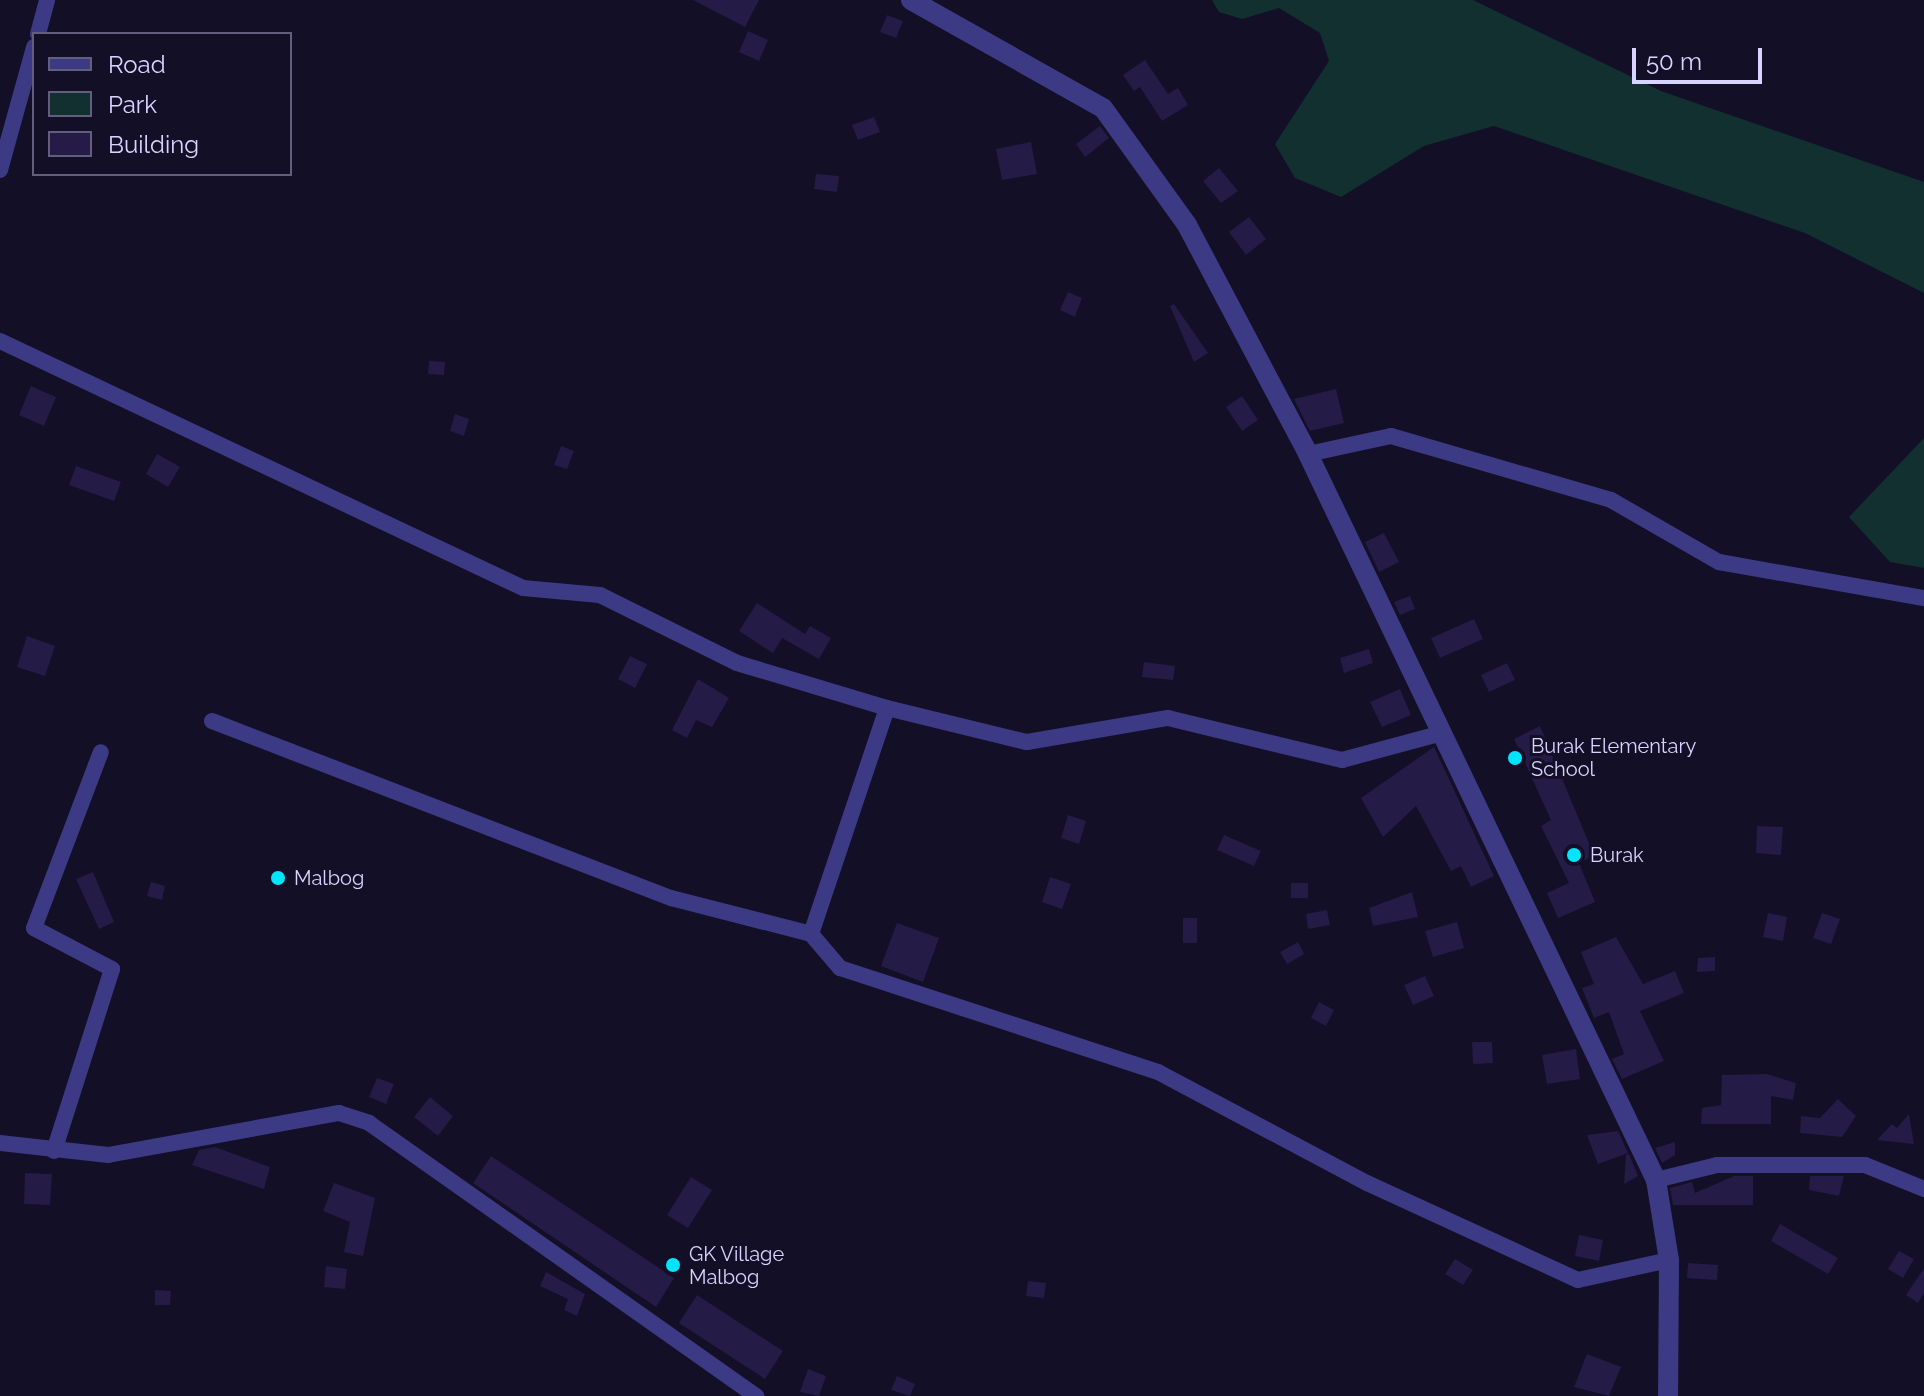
<!DOCTYPE html>
<html>
<head>
<meta charset="utf-8">
<style>
  body { margin:0 }
  #map { position:relative; width:1924px; height:1396px; overflow:hidden; background:#130f26; font-family:Raleway,sans-serif }
  div>[style] { position:absolute }
  [style*='--x'] { left:calc(var(--x)*1px); top:calc(var(--y)*1px); width:calc(var(--w)*1px); rotate:calc(var(--a)*1deg) }
  .green>* { inset:0; background:#12302f }
  .building>* { inset:0; background:#241b47 }
  .minor>* { height:16px; margin:-8px; padding:0 8px; transform-origin:8px; border-radius:8px; background:#3d3a85 }
  .tertiary>* { height:20px; margin:-10px; padding:0 10px; transform-origin:10px; border-radius:10px; background:#3d3a85 }
  .dots>* { width:22px; height:22px; translate:-50% -50%; box-sizing:border-box; border:4px solid #130f26; border-radius:50% }
  span { translate:-50% -50%; white-space:nowrap; text-align:center; line-height:1.15; -webkit-text-stroke:6px #130f26; paint-order:stroke }
  .poi-label { font-size:20px; color:#d9d4ff }
  .left { translate:0 -50%; text-align:left }
  .legend { position:absolute; left:32px; top:32px; width:260px; height:144px; box-sizing:border-box; background:#130f26; border:2px solid #625e7d; margin:0; padding:10px 14px; list-style:none; font-size:24px; color:#d9d4ff }
  .legend li { display:flex; align-items:center; gap:16px; height:40px }
  .legend b { width:40px; border:2px solid #625e7d }
  .scale { position:absolute; left:1632px; top:48px; width:130px; height:36px; box-sizing:border-box; border:4px solid #d9d4ff; border-top:0; padding-left:10px; font-size:24px; line-height:28px; white-space:nowrap; color:#d9d4ff; -webkit-text-stroke:6px #130f26; paint-order:stroke }
</style>
</head>
<body>
<div id="map">
  <div class="green">
    <i style="clip-path:polygon(1212px 0,1473px 0,1661px 91px,1924px 182px,1924px 293px,1805px 233px,1494px 126px,1424px 146px,1341px 197px,1295px 178px,1275px 144px,1329px 61px,1320px 33px,1279px 8px,1242px 19px,1219px 12px)"></i>
    <i style="clip-path:polygon(1924px 438px,1924px 568px,1890px 562px,1849px 517px)"></i>
  </div>
  <div class="building">
    <i style="clip-path:polygon(693px 0,759px 0,745px 27px)"></i>
    <i style="clip-path:polygon(887px 15px,903px 21px,896px 38px,880px 32px)"></i>
    <i style="clip-path:polygon(748px 31px,768px 40px,759px 61px,739px 52px)"></i>
    <i style="clip-path:polygon(1145px 60px,1168px 94px,1178px 88px,1188px 105px,1162px 121px,1140px 87px,1134px 91px,1123px 75px)"></i>
    <i style="clip-path:polygon(874px 117px,880px 132px,858px 140px,852px 125px)"></i>
    <i style="clip-path:polygon(1100px 126px,1109px 138px,1085px 157px,1076px 144px)"></i>
    <i style="clip-path:polygon(1031px 142px,1037px 174px,1002px 180px,996px 149px)"></i>
    <i style="clip-path:polygon(1219px 168px,1238px 191px,1221px 203px,1203px 181px)"></i>
    <i style="clip-path:polygon(816px 174px,839px 176px,837px 192px,814px 189px)"></i>
    <i style="clip-path:polygon(1249px 217px,1266px 239px,1246px 255px,1229px 232px)"></i>
    <i style="clip-path:polygon(1068px 292px,1082px 298px,1075px 317px,1060px 310px)"></i>
    <i style="clip-path:polygon(1174px 304px,1208px 353px,1194px 362px,1170px 306px)"></i>
    <i style="clip-path:polygon(429px 361px,445px 362px,444px 375px,428px 374px)"></i>
    <i style="clip-path:polygon(31px 386px,56px 397px,44px 426px,19px 415px)"></i>
    <i style="clip-path:polygon(1336px 389px,1344px 423px,1310px 431px,1294px 399px)"></i>
    <i style="clip-path:polygon(1242px 396px,1258px 420px,1242px 431px,1226px 407px)"></i>
    <i style="clip-path:polygon(455px 414px,469px 419px,464px 436px,450px 431px)"></i>
    <i style="clip-path:polygon(561px 446px,574px 451px,567px 469px,554px 465px)"></i>
    <i style="clip-path:polygon(157px 454px,180px 467px,168px 487px,146px 474px)"></i>
    <i style="clip-path:polygon(76px 466px,121px 482px,114px 501px,69px 485px)"></i>
    <i style="clip-path:polygon(1384px 533px,1399px 562px,1379px 572px,1365px 542px)"></i>
    <i style="clip-path:polygon(1410px 596px,1415px 609px,1400px 615px,1394px 602px)"></i>
    <i style="clip-path:polygon(757px 603px,805px 634px,810px 626px,831px 638px,819px 659px,782px 638px,773px 653px,739px 631px)"></i>
    <i style="clip-path:polygon(1474px 619px,1483px 639px,1440px 658px,1431px 638px)"></i>
    <i style="clip-path:polygon(27px 636px,55px 646px,45px 676px,17px 667px)"></i>
    <i style="clip-path:polygon(1369px 649px,1373px 663px,1344px 673px,1340px 658px)"></i>
    <i style="clip-path:polygon(630px 656px,647px 664px,635px 688px,618px 679px)"></i>
    <i style="clip-path:polygon(1144px 662px,1175px 666px,1173px 680px,1142px 677px)"></i>
    <i style="clip-path:polygon(1507px 663px,1515px 680px,1489px 692px,1481px 675px)"></i>
    <i style="clip-path:polygon(698px 679px,729px 698px,712px 727px,696px 720px,687px 738px,672px 730px)"></i>
    <i style="clip-path:polygon(1400px 689px,1411px 715px,1382px 727px,1370px 702px)"></i>
    <i style="clip-path:polygon(1540px 726px,1594px 855px,1579px 863px,1595px 902px,1558px 918px,1547px 893px,1569px 883px,1541px 826px,1551px 820px,1514px 739px)"></i>
    <i style="clip-path:polygon(1434px 747px,1494px 876px,1471px 887px,1461px 866px,1451px 871px,1416px 806px,1383px 837px,1361px 798px)"></i>
    <i style="clip-path:polygon(1068px 815px,1086px 821px,1079px 844px,1061px 838px)"></i>
    <i style="clip-path:polygon(1757px 826px,1783px 827px,1781px 855px,1756px 853px)"></i>
    <i style="clip-path:polygon(1224px 835px,1261px 851px,1254px 866px,1217px 850px)"></i>
    <i style="clip-path:polygon(93px 872px,114px 922px,99px 929px,76px 879px)"></i>
    <i style="clip-path:polygon(1050px 877px,1071px 884px,1062px 909px,1042px 902px)"></i>
    <i style="clip-path:polygon(151px 882px,165px 886px,162px 900px,147px 896px)"></i>
    <i style="clip-path:polygon(1291px 883px,1308px 883px,1308px 898px,1291px 898px)"></i>
    <i style="clip-path:polygon(1412px 892px,1418px 917px,1373px 926px,1369px 908px)"></i>
    <i style="clip-path:polygon(1327px 910px,1330px 925px,1308px 929px,1306px 914px)"></i>
    <i style="clip-path:polygon(1768px 913px,1787px 917px,1783px 941px,1763px 937px)"></i>
    <i style="clip-path:polygon(1822px 913px,1840px 919px,1831px 944px,1813px 938px)"></i>
    <i style="clip-path:polygon(1183px 918px,1197px 918px,1197px 943px,1183px 943px)"></i>
    <i style="clip-path:polygon(1457px 922px,1464px 948px,1433px 957px,1425px 931px)"></i>
    <i style="clip-path:polygon(897px 923px,939px 938px,923px 982px,881px 966px)"></i>
    <i style="clip-path:polygon(1616px 937px,1643px 984px,1675px 971px,1684px 993px,1640px 1011px,1664px 1061px,1622px 1079px,1612px 1059px,1624px 1054px,1609px 1012px,1594px 1018px,1582px 988px,1594px 984px,1581px 952px)"></i>
    <i style="clip-path:polygon(1298px 942px,1304px 954px,1287px 964px,1280px 952px)"></i>
    <i style="clip-path:polygon(1715px 957px,1715px 971px,1697px 972px,1698px 958px)"></i>
    <i style="clip-path:polygon(1425px 976px,1434px 996px,1413px 1005px,1404px 985px)"></i>
    <i style="clip-path:polygon(1319px 1002px,1334px 1010px,1326px 1026px,1311px 1018px)"></i>
    <i style="clip-path:polygon(1472px 1042px,1492px 1042px,1493px 1063px,1473px 1064px)"></i>
    <i style="clip-path:polygon(1576px 1049px,1580px 1079px,1547px 1084px,1542px 1055px)"></i>
    <i style="clip-path:polygon(1767px 1074px,1796px 1083px,1793px 1100px,1771px 1096px,1771px 1124px,1701px 1124px,1702px 1108px,1721px 1105px,1722px 1075px)"></i>
    <i style="clip-path:polygon(377px 1078px,394px 1084px,386px 1104px,369px 1097px)"></i>
    <i style="clip-path:polygon(430px 1097px,453px 1116px,438px 1136px,414px 1117px)"></i>
    <i style="clip-path:polygon(1838px 1099px,1856px 1116px,1842px 1137px,1800px 1133px,1801px 1116px,1820px 1118px)"></i>
    <i style="clip-path:polygon(1909px 1114px,1914px 1144px,1877px 1140px,1892px 1124px,1897px 1128px)"></i>
    <i style="clip-path:polygon(1618px 1131px,1628px 1153px,1598px 1164px,1587px 1135px)"></i>
    <i style="clip-path:polygon(1675px 1142px,1675px 1155px,1662px 1163px,1655px 1148px)"></i>
    <i style="clip-path:polygon(215px 1147px,270px 1167px,264px 1189px,192px 1165px,199px 1150px)"></i>
    <i style="clip-path:polygon(1629px 1154px,1638px 1176px,1624px 1184px,1626px 1155px)"></i>
    <i style="clip-path:polygon(491px 1156px,674px 1278px,656px 1307px,473px 1183px)"></i>
    <i style="clip-path:polygon(25px 1173px,52px 1174px,50px 1205px,24px 1204px)"></i>
    <i style="clip-path:polygon(1734px 1176px,1753px 1176px,1753px 1205px,1673px 1205px,1670px 1188px,1692px 1182px,1695px 1193px)"></i>
    <i style="clip-path:polygon(1810px 1176px,1844px 1176px,1839px 1196px,1809px 1190px)"></i>
    <i style="clip-path:polygon(691px 1177px,712px 1190px,688px 1228px,667px 1215px)"></i>
    <i style="clip-path:polygon(334px 1183px,375px 1198px,363px 1256px,344px 1252px,350px 1222px,323px 1211px)"></i>
    <i style="clip-path:polygon(1780px 1224px,1838px 1258px,1828px 1274px,1771px 1241px)"></i>
    <i style="clip-path:polygon(1579px 1235px,1603px 1240px,1599px 1261px,1575px 1256px)"></i>
    <i style="clip-path:polygon(1899px 1251px,1914px 1259px,1903px 1278px,1888px 1269px)"></i>
    <i style="clip-path:polygon(1455px 1259px,1473px 1270px,1463px 1285px,1445px 1274px)"></i>
    <i style="clip-path:polygon(1688px 1263px,1718px 1265px,1717px 1280px,1687px 1278px)"></i>
    <i style="clip-path:polygon(326px 1266px,347px 1269px,345px 1289px,324px 1287px)"></i>
    <i style="clip-path:polygon(1924px 1268px,1924px 1293px,1918px 1303px,1906px 1295px)"></i>
    <i style="clip-path:polygon(546px 1272px,585px 1294px,577px 1316px,564px 1310px,568px 1299px,540px 1286px)"></i>
    <i style="clip-path:polygon(1028px 1281px,1046px 1283px,1044px 1298px,1026px 1296px)"></i>
    <i style="clip-path:polygon(155px 1290px,171px 1291px,170px 1305px,155px 1305px)"></i>
    <i style="clip-path:polygon(697px 1295px,783px 1351px,765px 1379px,679px 1323px)"></i>
    <i style="clip-path:polygon(1587px 1354px,1621px 1367px,1609px 1396px,1574px 1387px)"></i>
    <i style="clip-path:polygon(808px 1369px,826px 1376px,819px 1396px,800px 1392px)"></i>
    <i style="clip-path:polygon(897px 1376px,915px 1384px,910px 1396px,891px 1390px)"></i>
  </div>
  <div class="minor">
    <i style="--x:38;--y:34;--w:35;--a:-75"></i>
    <i style="--x:0;--y:170;--w:128;--a:-74.5"></i>
    <i style="--x:0;--y:341;--w:578;--a:25.28"></i>
    <i style="--x:523;--y:588;--w:77;--a:5.2"></i>
    <i style="--x:600;--y:595;--w:153;--a:26.4"></i>
    <i style="--x:737;--y:663;--w:157;--a:16.7"></i>
    <i style="--x:887;--y:708;--w:144;--a:13.7"></i>
    <i style="--x:1027;--y:742;--w:143;--a:-9.7"></i>
    <i style="--x:1168;--y:718;--w:179;--a:13.6"></i>
    <i style="--x:1342;--y:760;--w:104;--a:-15.1"></i>
    <i style="--x:1308;--y:454;--w:85;--a:-12.2"></i>
    <i style="--x:1391;--y:436;--w:229;--a:16.2"></i>
    <i style="--x:1611;--y:500;--w:125;--a:29.9"></i>
    <i style="--x:1719;--y:562;--w:208;--a:10"></i>
    <i style="--x:212;--y:721;--w:492;--a:21.1"></i>
    <i style="--x:671;--y:898;--w:145;--a:14.4"></i>
    <i style="--x:811;--y:934;--w:238;--a:-71.4"></i>
    <i style="--x:811;--y:934;--w:45;--a:49.5"></i>
    <i style="--x:840;--y:968;--w:335;--a:18.1"></i>
    <i style="--x:1158;--y:1072;--w:237;--a:28"></i>
    <i style="--x:1367;--y:1183;--w:232;--a:24.7"></i>
    <i style="--x:1578;--y:1280;--w:93;--a:-12.4"></i>
    <i style="--x:0;--y:1143;--w:109;--a:6.3"></i>
    <i style="--x:108;--y:1155;--w:235;--a:-10.3"></i>
    <i style="--x:339;--y:1113;--w:32;--a:18"></i>
    <i style="--x:369;--y:1123;--w:474;--a:35.2"></i>
    <i style="--x:54;--y:1151;--w:191;--a:-72.3"></i>
    <i style="--x:112;--y:969;--w:88;--a:-152.3"></i>
    <i style="--x:34;--y:928;--w:188;--a:-69.2"></i>
    <i style="--x:1656;--y:1180;--w:63;--a:-13.8"></i>
    <i style="--x:1717;--y:1165;--w:148;--a:0"></i>
    <i style="--x:1865;--y:1165;--w:64;--a:22.1"></i>
  </div>
  <div class="tertiary">
    <i style="--x:911;--y:0;--w:220;--a:29.4"></i>
    <i style="--x:1103;--y:108;--w:144;--a:54.3"></i>
    <i style="--x:1187;--y:225;--w:259;--a:62.1"></i>
    <i style="--x:1308;--y:454;--w:805;--a:64.39"></i>
    <i style="--x:1656;--y:1180;--w:81;--a:80.8"></i>
    <i style="--x:1669;--y:1260;--w:136;--a:90.4"></i>
  </div>
  <div class="dots">
    <i style="left:1515px;top:758px;background:#00e5ff"></i>
    <i style="left:1574px;top:855px;background:#00e5ff"></i>
    <i style="left:278px;top:878px;background:#00e5ff"></i>
    <i style="left:673px;top:1265px;background:#00e5ff"></i>
  </div>
  <div class="poi-label">
    <span class="left" style="left:1531px;top:758px">Burak Elementary<br>School</span>
    <span class="left" style="left:1590px;top:855px">Burak</span>
    <span class="left" style="left:294px;top:878px">Malbog</span>
    <span class="left" style="left:689px;top:1266px">GK Village<br>Malbog</span>
  </div>
  <ul class="legend">
  <li><b style="height:10px;background:#3d3a85"></b>Road</li>
  <li><b style="height:22px;background:#12302f"></b>Park</li>
  <li><b style="height:22px;background:#241b47"></b>Building</li>
  </ul>
  <div class="scale">50 m</div>
</div>
</body>
</html>
